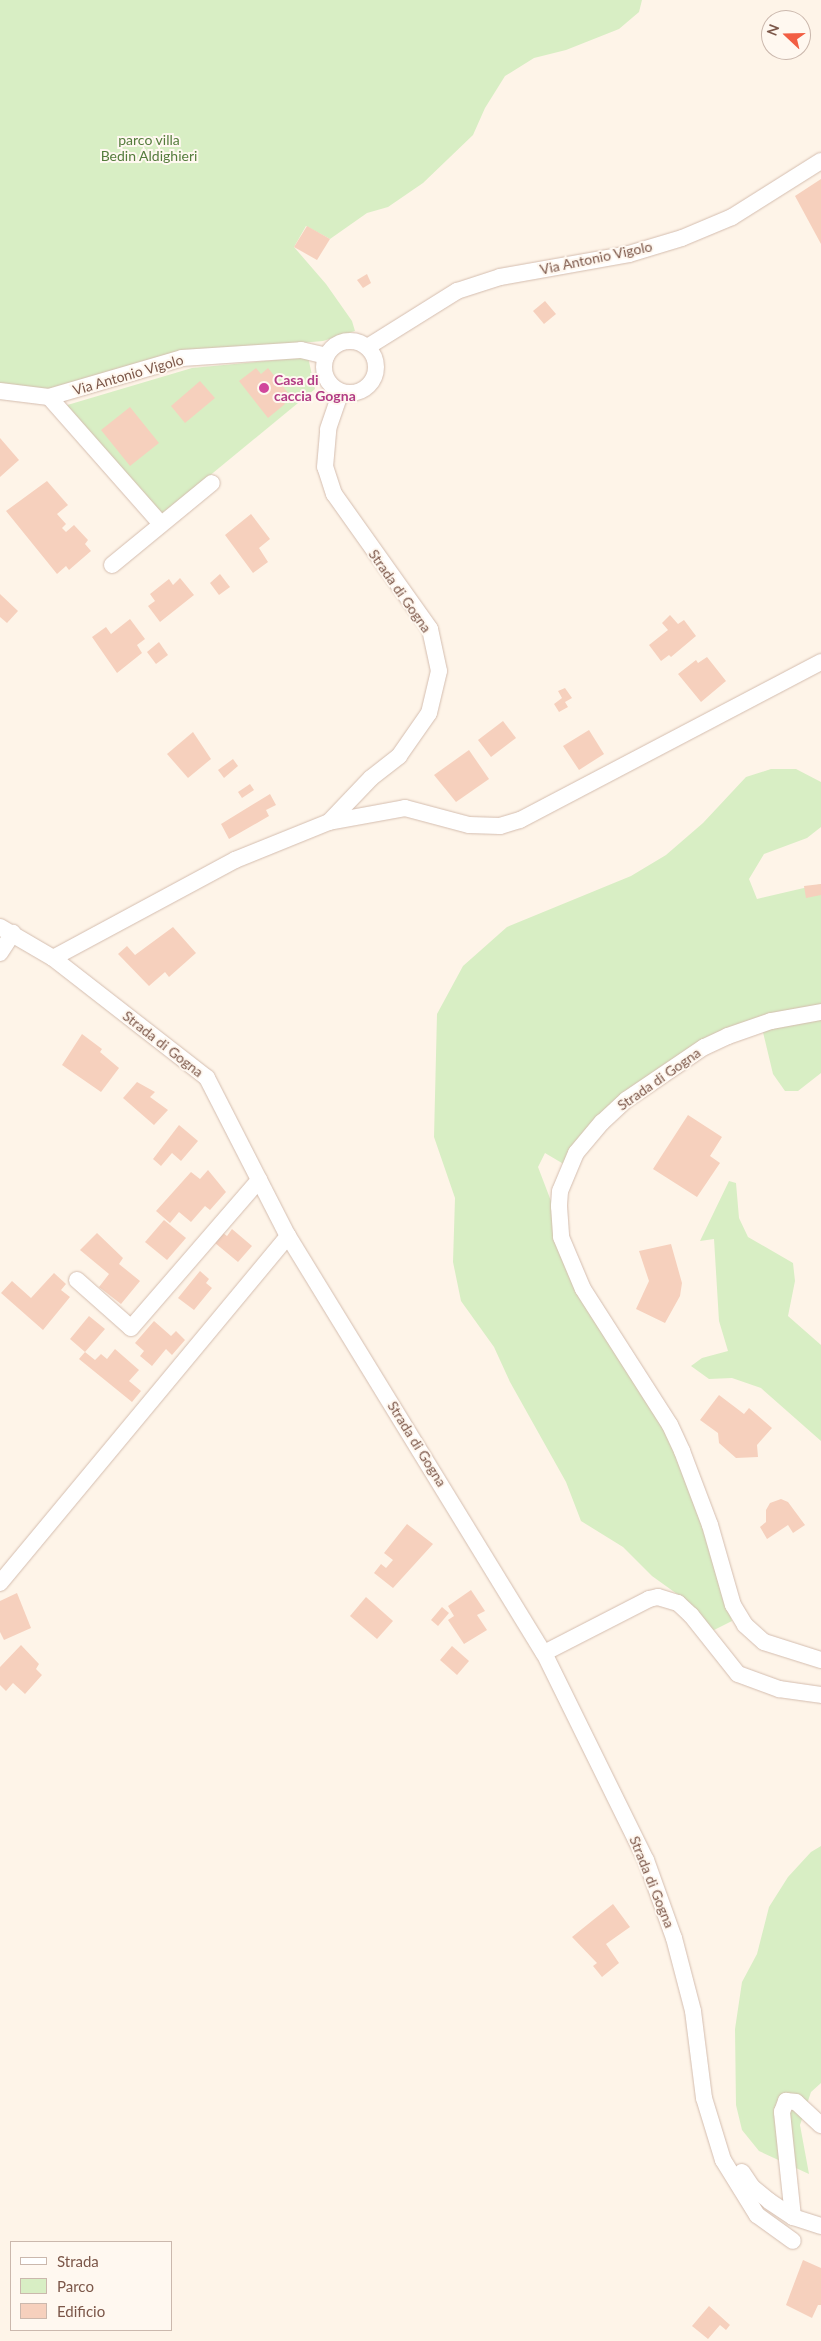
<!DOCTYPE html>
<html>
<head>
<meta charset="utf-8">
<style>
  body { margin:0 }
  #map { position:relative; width:821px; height:2341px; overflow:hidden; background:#fef4e8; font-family:Lato,sans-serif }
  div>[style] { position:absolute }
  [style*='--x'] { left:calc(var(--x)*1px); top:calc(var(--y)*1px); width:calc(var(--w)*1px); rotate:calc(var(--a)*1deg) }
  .green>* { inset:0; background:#d8eec4 }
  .building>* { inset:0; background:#f6d0bd }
  .roads { filter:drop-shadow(0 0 1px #d4bdaf) drop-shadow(0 0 1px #d4bdaf) }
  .minor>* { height:16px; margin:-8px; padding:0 8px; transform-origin:8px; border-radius:8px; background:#fff }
  .minor>.ring { margin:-8px; padding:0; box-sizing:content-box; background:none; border:16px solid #fff; border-radius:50% }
  .dots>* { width:14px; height:14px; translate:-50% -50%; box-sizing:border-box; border:2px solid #fff8f0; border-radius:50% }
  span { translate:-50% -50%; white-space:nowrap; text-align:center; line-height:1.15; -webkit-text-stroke:4px #fff8f0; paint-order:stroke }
  .park-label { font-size:14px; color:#547c3c }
  .street-label { font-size:14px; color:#7c5749 }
  .hotel-label { font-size:14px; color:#b23c85; font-weight:700 }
  .left { translate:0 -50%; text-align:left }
  .legend { position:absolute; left:10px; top:2241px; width:162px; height:90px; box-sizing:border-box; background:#fff8f0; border:1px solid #cbb8ad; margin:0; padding:6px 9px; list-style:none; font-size:15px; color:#7c5749 }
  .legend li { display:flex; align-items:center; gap:10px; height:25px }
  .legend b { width:25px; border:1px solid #cbb8ad }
  .north { position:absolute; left:761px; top:10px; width:50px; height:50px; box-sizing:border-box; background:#fff8f0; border:1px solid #cbb8ad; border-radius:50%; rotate:291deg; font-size:14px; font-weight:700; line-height:20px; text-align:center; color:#7c5749 }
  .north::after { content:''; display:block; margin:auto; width:18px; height:22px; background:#f25e43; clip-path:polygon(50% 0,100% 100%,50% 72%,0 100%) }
</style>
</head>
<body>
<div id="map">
  <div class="green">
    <i style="clip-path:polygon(0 0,642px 0,639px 12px,619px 29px,566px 50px,534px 58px,505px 76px,485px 108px,473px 135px,423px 183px,388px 207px,367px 213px,330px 239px,306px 226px,294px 247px,326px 284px,352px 321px,355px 331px,323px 341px,185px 353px,26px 396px,0 393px)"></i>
    <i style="clip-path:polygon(308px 357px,315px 389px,157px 519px,64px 406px,192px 368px)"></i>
    <i style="clip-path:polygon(771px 769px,796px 769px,821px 782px,821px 827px,807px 838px,764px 854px,749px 879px,757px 899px,821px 884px,821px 1073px,798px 1091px,785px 1091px,773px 1074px,762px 1028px,724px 1042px,624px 1096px,572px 1169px,545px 1153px,538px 1167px,572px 1256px,674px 1439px,732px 1621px,710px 1632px,684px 1599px,652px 1576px,623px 1547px,581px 1521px,566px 1482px,510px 1382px,494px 1347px,461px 1301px,453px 1262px,455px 1198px,434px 1137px,437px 1014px,463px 966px,507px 927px,631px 876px,666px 855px,703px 823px,746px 777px)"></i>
    <i style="clip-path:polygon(729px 1181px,736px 1183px,739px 1218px,748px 1237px,793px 1263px,795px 1281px,788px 1316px,821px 1345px,821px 1441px,761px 1388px,732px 1378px,709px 1379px,691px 1366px,702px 1358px,728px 1351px,719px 1321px,714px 1239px,700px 1241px)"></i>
    <i style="clip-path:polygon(821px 1846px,821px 2083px,811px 2092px,800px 2125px,809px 2174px,759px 2151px,742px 2130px,736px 2105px,735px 2029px,742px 1982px,757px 1954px,769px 1907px,788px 1877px,811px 1852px)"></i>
  </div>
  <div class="building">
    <i style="clip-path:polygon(821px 179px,821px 244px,795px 196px)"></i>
    <i style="clip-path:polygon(307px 226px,330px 239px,317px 260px,294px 247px)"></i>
    <i style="clip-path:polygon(367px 274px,371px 283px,363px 288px,357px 280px)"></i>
    <i style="clip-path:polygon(545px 301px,556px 314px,544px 324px,533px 311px)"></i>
    <i style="clip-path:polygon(256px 368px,261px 374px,268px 368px,289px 394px,281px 400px,285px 404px,268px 418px,239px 381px)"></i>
    <i style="clip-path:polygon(200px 381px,215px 398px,185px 423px,171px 406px)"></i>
    <i style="clip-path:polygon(130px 407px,159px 443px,130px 466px,101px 430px)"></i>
    <i style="clip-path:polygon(0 438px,19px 460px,0 477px)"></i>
    <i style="clip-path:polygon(47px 481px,68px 505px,57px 514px,66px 524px,62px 528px,66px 532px,74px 525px,88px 540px,85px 544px,91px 551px,69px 570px,66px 566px,57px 574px,6px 511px)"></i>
    <i style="clip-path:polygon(251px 514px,270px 539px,259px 548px,268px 562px,253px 573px,225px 535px)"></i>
    <i style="clip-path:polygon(220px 574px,230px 587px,219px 595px,210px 583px)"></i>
    <i style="clip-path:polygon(180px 578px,194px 595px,160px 622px,148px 606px,155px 601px,150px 594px,169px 579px,173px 585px)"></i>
    <i style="clip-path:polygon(0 594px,18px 611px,7px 623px,0 617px)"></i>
    <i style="clip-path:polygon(670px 615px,678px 624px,684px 620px,696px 636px,671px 657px,669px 655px,661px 661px,649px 645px,668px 630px,662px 623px)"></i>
    <i style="clip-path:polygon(130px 619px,145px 639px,137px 645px,142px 653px,117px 673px,92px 637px,106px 627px,111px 634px)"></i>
    <i style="clip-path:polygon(159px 642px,168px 655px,156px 664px,147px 652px)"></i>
    <i style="clip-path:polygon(707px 657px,726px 681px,701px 702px,678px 674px,696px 660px,698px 663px)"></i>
    <i style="clip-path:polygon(565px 688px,572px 698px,565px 702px,568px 707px,559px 712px,554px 704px,562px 698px,558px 691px)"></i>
    <i style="clip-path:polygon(503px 721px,516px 738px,491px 757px,478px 740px)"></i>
    <i style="clip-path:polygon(589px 730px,604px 754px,579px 770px,563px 746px)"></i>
    <i style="clip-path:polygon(193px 732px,211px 759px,188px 778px,167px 754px)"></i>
    <i style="clip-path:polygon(469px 750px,489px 779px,456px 802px,434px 775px)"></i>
    <i style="clip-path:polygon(233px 759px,238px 766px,224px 778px,218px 770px)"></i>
    <i style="clip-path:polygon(250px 784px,254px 790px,242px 798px,238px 792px)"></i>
    <i style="clip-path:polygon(270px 794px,276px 805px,266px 810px,269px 816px,229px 839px,221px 824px)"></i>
    <i style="clip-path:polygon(821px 884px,821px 895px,806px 898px,804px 886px)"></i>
    <i style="clip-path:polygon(173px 927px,196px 953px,169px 977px,165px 972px,149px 986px,118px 954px,127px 946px,135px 955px)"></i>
    <i style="clip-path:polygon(82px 1034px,102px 1049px,100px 1052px,119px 1068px,101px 1092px,62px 1065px)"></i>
    <i style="clip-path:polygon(137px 1082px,155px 1092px,150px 1097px,168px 1110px,154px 1125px,123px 1098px)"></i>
    <i style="clip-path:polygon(688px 1115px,722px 1137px,710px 1156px,720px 1163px,697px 1197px,653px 1169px)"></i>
    <i style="clip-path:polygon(179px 1125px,198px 1141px,181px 1161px,172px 1153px,161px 1166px,153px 1159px)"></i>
    <i style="clip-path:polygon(208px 1170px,226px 1192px,210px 1210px,205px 1206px,191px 1222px,179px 1212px,170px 1223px,156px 1211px,191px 1172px,200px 1179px)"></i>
    <i style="clip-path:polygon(164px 1220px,186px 1238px,167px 1260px,145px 1242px)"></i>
    <i style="clip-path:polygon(218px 1229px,227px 1236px,232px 1229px,252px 1246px,238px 1262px,209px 1238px)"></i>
    <i style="clip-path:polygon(97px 1233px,123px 1258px,119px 1264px,140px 1281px,121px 1304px,99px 1287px,109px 1274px,80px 1250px)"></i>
    <i style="clip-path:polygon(671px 1244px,682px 1283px,680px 1296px,665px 1323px,636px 1309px,649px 1281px,639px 1251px)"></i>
    <i style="clip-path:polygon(200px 1271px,209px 1279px,206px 1283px,212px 1288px,194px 1310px,178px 1298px)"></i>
    <i style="clip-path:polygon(54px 1273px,66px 1284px,61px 1290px,70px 1297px,43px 1330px,1px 1293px,12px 1281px,31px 1298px)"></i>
    <i style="clip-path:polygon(89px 1316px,105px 1329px,85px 1352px,95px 1360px,101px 1354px,107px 1359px,115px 1349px,139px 1370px,129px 1381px,141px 1391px,132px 1402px,79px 1359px,85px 1352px,70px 1339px)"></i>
    <i style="clip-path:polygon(154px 1321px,171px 1336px,176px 1331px,185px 1340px,172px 1355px,166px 1349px,152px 1366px,140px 1356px,144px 1351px,135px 1343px)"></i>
    <i style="clip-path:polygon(719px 1395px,744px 1414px,749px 1408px,772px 1428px,757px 1445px,758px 1457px,736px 1458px,719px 1443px,718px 1433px,700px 1420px)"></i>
    <i style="clip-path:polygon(781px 1499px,788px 1502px,805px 1525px,793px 1533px,788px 1525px,767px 1539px,760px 1527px,766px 1522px,766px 1510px,770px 1503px)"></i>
    <i style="clip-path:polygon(407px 1524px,433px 1544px,393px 1588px,374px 1573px,381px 1564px,386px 1568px,393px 1560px,384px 1553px)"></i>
    <i style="clip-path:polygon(471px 1590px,485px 1611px,477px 1615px,487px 1630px,464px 1644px,448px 1620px,454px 1616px,448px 1606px)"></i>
    <i style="clip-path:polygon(17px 1593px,31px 1628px,4px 1640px,0 1632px,0 1601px)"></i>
    <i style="clip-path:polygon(366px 1597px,393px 1621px,377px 1639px,350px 1616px)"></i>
    <i style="clip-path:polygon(442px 1607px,449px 1613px,438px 1626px,431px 1620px)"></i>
    <i style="clip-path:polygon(21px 1645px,39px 1664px,36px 1669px,42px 1675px,25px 1694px,13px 1683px,6px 1691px,0 1685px,0 1667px)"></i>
    <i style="clip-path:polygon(452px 1646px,469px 1661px,457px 1675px,440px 1660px)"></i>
    <i style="clip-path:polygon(613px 1904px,630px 1927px,606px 1944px,619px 1963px,602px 1977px,593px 1966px,597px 1963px,572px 1937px)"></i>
    <i style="clip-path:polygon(803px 2260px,821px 2268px,821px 2305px,818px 2305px,812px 2318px,786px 2305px)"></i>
    <i style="clip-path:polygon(709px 2306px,730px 2325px,726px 2330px,720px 2325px,708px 2339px,692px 2326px)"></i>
  </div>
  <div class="roads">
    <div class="minor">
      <i class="ring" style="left:324px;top:341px;width:36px;height:36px"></i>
      <i style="--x:369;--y:346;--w:104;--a:-32"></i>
      <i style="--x:457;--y:291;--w:45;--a:-18"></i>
      <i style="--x:500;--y:277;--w:131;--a:-10.1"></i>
      <i style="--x:629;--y:254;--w:55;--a:-16.8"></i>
      <i style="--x:682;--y:238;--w:54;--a:-22.8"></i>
      <i style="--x:732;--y:217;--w:105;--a:-32.2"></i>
      <i style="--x:0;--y:391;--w:49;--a:7"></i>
      <i style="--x:49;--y:397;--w:139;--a:-16.3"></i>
      <i style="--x:182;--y:358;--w:119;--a:-3.8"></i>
      <i style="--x:301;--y:350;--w:26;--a:13"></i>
      <i style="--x:49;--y:397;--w:169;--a:48.6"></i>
      <i style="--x:112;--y:565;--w:129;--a:-39.4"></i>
      <i style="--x:329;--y:822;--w:61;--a:-46.3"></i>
      <i style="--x:371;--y:778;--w:36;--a:-38"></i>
      <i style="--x:399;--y:756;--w:52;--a:-55.1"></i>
      <i style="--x:429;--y:713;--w:43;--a:-76.6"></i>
      <i style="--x:439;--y:671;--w:43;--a:-102.1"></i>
      <i style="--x:430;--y:629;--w:166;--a:-125.4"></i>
      <i style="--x:334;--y:494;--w:28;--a:-108"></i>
      <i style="--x:325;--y:467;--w:38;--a:-85"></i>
      <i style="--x:328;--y:429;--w:39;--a:-71"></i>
      <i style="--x:0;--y:927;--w:61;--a:30.3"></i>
      <i style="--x:53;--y:958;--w:195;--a:37.9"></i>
      <i style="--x:207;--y:1078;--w:178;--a:62.9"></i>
      <i style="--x:288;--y:1236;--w:489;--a:58.5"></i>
      <i style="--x:544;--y:1653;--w:231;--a:63.8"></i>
      <i style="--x:646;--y:1860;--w:83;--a:70.3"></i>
      <i style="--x:674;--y:1938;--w:75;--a:75.4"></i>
      <i style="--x:693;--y:2011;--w:88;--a:82.8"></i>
      <i style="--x:704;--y:2098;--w:65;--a:73"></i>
      <i style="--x:723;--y:2160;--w:65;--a:58.3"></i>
      <i style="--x:757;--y:2215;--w:44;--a:35.8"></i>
      <i style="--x:0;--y:953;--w:24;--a:-57"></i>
      <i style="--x:53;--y:958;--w:207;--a:-28.3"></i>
      <i style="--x:235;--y:860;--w:101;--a:-22"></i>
      <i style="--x:329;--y:822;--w:77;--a:-10.4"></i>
      <i style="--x:405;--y:808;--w:66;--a:14.9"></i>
      <i style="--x:469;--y:825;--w:31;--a:2"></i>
      <i style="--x:500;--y:826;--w:21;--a:-17"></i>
      <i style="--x:520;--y:820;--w:340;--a:-27.7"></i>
      <i style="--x:821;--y:1012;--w:51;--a:169.8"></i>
      <i style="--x:771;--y:1021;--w:46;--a:160.8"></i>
      <i style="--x:728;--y:1036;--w:26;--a:155"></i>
      <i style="--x:704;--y:1047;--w:94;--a:145.8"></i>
      <i style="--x:626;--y:1100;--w:33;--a:137"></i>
      <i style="--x:602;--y:1122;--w:40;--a:130"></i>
      <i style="--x:576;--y:1153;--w:41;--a:112.8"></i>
      <i style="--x:560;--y:1191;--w:15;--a:94"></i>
      <i style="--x:559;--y:1206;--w:31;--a:86"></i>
      <i style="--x:561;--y:1237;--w:56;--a:67.1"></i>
      <i style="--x:583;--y:1289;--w:161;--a:57.4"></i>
      <i style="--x:670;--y:1425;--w:29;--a:65"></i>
      <i style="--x:682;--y:1451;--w:79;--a:69.3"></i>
      <i style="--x:710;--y:1525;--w:83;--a:74"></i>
      <i style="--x:733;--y:1605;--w:23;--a:59"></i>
      <i style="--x:745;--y:1625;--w:25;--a:42"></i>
      <i style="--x:764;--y:1642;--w:60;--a:17.5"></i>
      <i style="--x:77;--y:1280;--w:72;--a:41.6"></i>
      <i style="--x:131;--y:1328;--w:196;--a:-49.1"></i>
      <i style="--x:0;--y:1583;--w:451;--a:-50.3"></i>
      <i style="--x:544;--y:1653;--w:118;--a:-27.2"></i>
      <i style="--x:649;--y:1599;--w:9;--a:-13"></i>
      <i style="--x:658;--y:1597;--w:21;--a:17"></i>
      <i style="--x:678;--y:1603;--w:18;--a:43"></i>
      <i style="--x:691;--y:1615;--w:75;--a:51.5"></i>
      <i style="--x:738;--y:1674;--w:44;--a:20.1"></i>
      <i style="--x:779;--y:1689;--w:42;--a:8.1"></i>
      <i style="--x:742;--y:2172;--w:18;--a:56"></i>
      <i style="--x:752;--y:2187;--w:22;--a:39"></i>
      <i style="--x:769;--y:2201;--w:29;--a:34"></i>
      <i style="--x:793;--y:2217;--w:29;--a:18"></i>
      <i style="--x:793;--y:2217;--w:106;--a:-96"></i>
      <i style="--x:782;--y:2112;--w:12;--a:-70"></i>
      <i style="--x:786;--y:2101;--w:10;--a:6"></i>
      <i style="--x:796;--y:2102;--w:34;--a:43"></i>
    </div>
  </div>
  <div class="dots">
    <i style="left:264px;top:388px;background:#d1479c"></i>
  </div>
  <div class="park-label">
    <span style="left:149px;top:148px">parco villa<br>Bedin Aldighieri</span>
  </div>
  <div class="street-label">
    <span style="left:596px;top:258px;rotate:-12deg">Via Antonio Vigolo</span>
    <span style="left:128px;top:375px;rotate:-16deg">Via Antonio Vigolo</span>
    <span style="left:400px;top:591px;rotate:55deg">Strada di Gogna</span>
    <span style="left:163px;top:1044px;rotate:38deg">Strada di Gogna</span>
    <span style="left:659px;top:1079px;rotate:-35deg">Strada di Gogna</span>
    <span style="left:417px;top:1444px;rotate:58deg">Strada di Gogna</span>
    <span style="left:652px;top:1882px;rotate:68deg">Strada di Gogna</span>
  </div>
  <div class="hotel-label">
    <span class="left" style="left:274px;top:388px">Casa di<br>caccia Gogna</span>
  </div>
  <ul class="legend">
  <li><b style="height:6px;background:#fff"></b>Strada</li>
  <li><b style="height:14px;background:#d8eec4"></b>Parco</li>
  <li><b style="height:14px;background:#f6d0bd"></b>Edificio</li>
  </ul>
  <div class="north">N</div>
</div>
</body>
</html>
